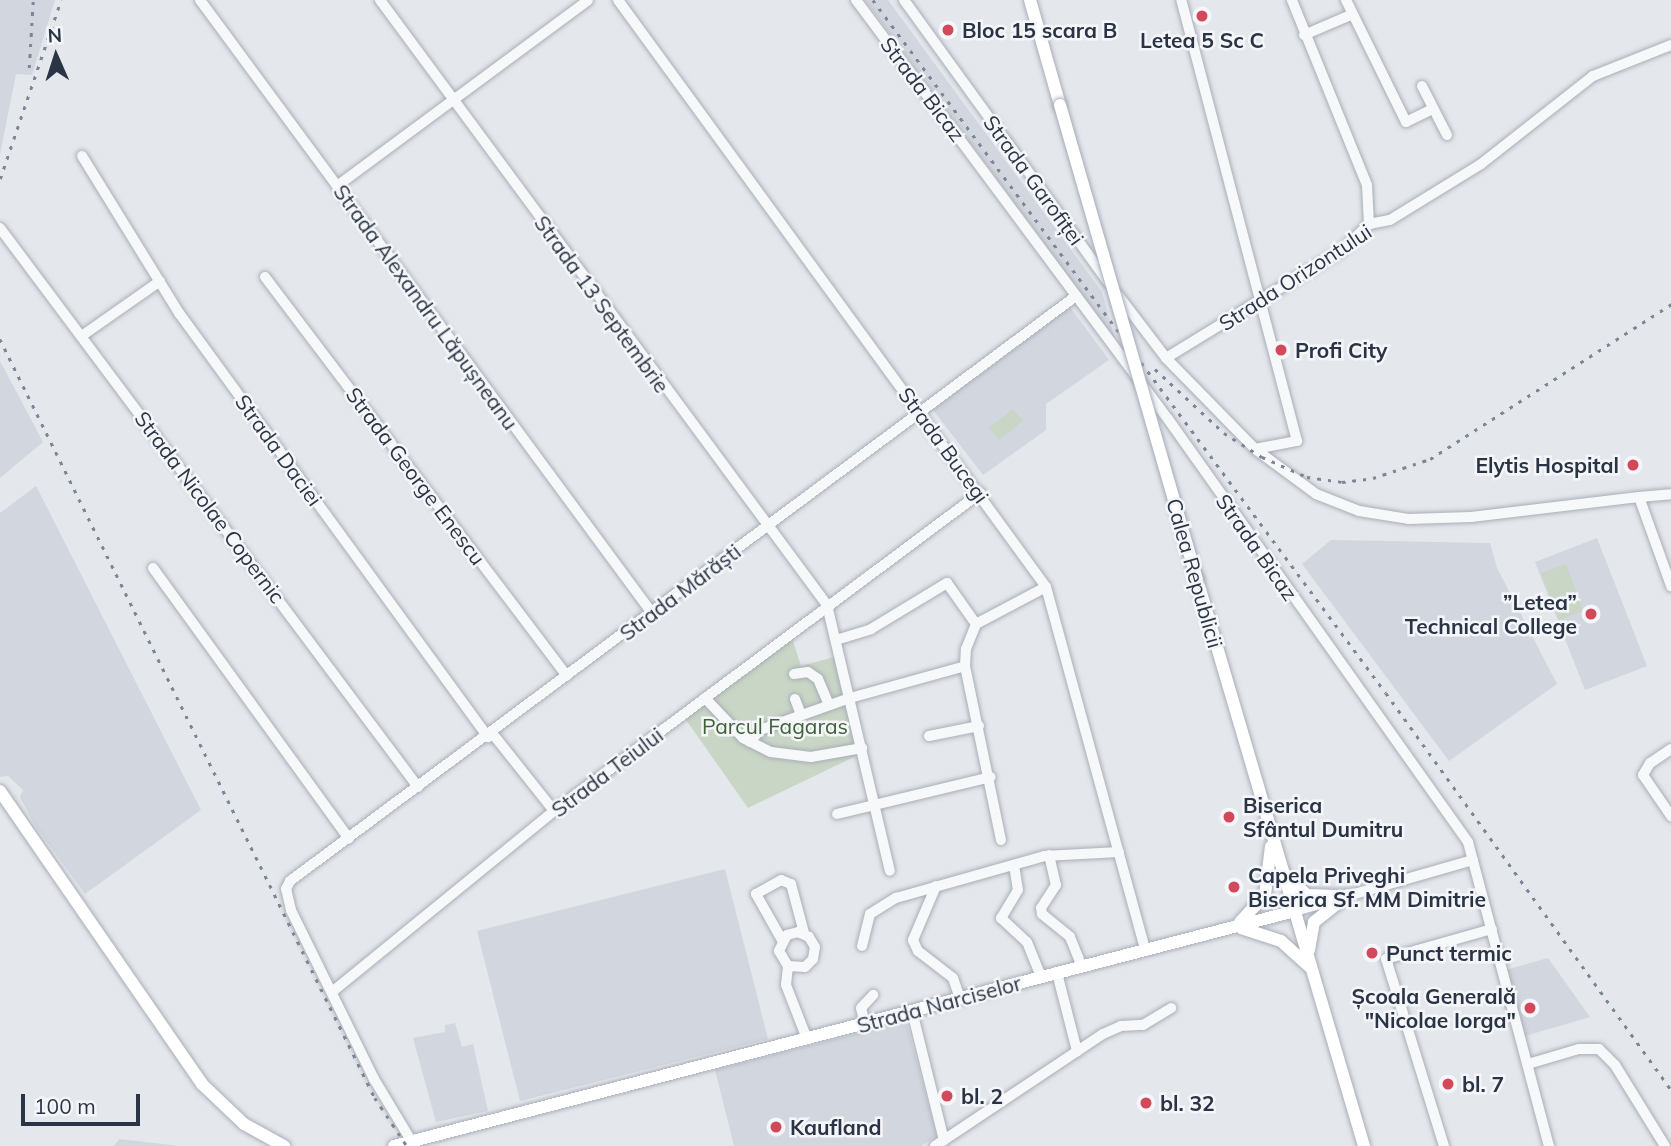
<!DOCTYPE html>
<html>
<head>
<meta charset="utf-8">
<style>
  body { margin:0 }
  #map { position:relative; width:1671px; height:1146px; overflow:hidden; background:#e4e7ec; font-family:Mulish,sans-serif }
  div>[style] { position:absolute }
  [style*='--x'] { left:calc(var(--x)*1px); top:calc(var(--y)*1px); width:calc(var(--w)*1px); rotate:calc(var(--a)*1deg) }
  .built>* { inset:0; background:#d2d6de }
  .green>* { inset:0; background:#c9d6c5 }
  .roads { filter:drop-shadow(0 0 2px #a9aeb7) drop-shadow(0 0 2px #a9aeb7) }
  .minor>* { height:10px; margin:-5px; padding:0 5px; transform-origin:5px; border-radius:5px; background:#f7f8fa }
  .major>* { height:12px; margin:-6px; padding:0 6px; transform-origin:6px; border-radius:6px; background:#fff }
  .rail>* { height:2.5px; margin-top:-1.25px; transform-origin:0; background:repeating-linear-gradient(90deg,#7d8696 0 3.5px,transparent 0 10.5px) }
  .bridges { filter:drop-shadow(0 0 2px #a3abb8) drop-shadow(0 0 2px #a3abb8) }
  .major-bridge>* { height:12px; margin:-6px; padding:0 6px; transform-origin:6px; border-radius:6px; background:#fff }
  .dots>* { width:19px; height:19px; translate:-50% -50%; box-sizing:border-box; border:4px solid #f4f6f9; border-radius:50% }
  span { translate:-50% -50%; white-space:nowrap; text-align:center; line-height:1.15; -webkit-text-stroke:5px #f4f6f9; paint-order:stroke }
  .poi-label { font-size:21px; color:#2b3445; font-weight:700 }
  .left { translate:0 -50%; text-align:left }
  .right { translate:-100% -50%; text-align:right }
  .street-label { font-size:21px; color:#2b3445 }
  .park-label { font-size:21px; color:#3f6138 }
  .north { position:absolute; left:21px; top:21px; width:70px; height:70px; -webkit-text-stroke:5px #f4f6f9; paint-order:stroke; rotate:357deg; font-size:19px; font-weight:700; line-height:28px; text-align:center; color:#2b3445 }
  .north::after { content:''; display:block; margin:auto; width:24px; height:32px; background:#2b3445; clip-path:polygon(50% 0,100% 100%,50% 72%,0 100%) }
  .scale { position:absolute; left:21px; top:1094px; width:119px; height:32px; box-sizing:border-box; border:4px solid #2b3445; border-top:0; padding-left:9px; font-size:21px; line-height:24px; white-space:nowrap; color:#2b3445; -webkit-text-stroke:5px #f4f6f9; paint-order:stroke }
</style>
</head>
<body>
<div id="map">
  <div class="built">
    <i style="clip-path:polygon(0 0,55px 0,32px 75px,16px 74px,0 154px)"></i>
    <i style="clip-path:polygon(865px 0,888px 0,1102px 292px,1115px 339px)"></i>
    <i style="clip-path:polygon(1070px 307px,1109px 360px,1046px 404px,1046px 430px,983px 475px,933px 410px)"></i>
    <i style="clip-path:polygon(0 361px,43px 442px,0 478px)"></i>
    <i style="clip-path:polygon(36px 486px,201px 810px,85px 894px,34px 824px,20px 797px,23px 790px,8px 776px,0 777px,0 513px)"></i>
    <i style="clip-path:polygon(1597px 538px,1647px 666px,1585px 690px,1535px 562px)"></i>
    <i style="clip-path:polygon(1331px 540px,1490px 543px,1497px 568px,1557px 684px,1449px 761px,1302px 564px)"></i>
    <i style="clip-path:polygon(725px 869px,768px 1039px,520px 1101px,477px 931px)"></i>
    <i style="clip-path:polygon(1548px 958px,1590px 1017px,1525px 1036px,1506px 970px)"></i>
    <i style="clip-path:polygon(906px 1021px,937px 1136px,921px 1146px,734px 1146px,715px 1070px)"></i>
    <i style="clip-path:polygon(455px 1023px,462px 1047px,473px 1044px,488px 1111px,436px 1122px,413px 1038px,445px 1032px,445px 1025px)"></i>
    <i style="clip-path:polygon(119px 1139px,180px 1146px,181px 1146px,114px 1146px)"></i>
  </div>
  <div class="green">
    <i style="clip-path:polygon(1013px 409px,1023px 421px,999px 440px,989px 428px)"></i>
    <i style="clip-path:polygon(1566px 564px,1583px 611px,1559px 620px,1541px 573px)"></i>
    <i style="clip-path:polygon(791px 635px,801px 666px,834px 657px,858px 755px,748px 808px,684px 717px)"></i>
  </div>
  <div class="roads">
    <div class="minor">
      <i style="--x:200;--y:0;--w:762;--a:53.6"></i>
      <i style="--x:380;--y:0;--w:752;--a:53.54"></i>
      <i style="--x:827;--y:605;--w:273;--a:76.7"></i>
      <i style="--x:618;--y:0;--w:726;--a:53.9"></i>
      <i style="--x:1046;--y:587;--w:376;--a:74.7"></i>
      <i style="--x:856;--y:0;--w:522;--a:53.33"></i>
      <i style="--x:1168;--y:419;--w:519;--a:54.65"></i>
      <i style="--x:1468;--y:842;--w:315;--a:75.1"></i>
      <i style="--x:904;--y:0;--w:349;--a:54.1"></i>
      <i style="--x:1346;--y:0;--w:136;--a:63.8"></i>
      <i style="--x:1406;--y:122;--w:30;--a:-26"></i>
      <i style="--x:1304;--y:35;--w:53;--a:-23.2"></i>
      <i style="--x:1422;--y:86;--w:55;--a:63"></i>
      <i style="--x:82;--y:156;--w:185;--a:58.3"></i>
      <i style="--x:179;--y:313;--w:525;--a:53.92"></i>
      <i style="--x:337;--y:186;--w:312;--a:-36.5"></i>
      <i style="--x:1369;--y:224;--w:21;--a:-11"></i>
      <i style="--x:1390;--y:220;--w:107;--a:-31.6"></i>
      <i style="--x:1481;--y:164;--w:142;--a:-38.2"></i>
      <i style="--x:1593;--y:76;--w:84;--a:-21.7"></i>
      <i style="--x:0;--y:228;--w:698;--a:53.21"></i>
      <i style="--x:265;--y:277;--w:500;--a:52.88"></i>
      <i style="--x:1118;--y:295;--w:79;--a:52.7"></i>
      <i style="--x:1166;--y:358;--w:127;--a:45.6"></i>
      <i style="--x:1255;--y:449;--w:43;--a:-10.8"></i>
      <i style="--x:1297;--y:441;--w:456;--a:-104.7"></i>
      <i style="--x:83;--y:335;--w:94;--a:-35"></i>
      <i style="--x:1166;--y:358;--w:206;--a:-31.5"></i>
      <i style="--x:1342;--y:250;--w:37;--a:-44"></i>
      <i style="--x:1369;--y:224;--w:39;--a:-93"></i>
      <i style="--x:1367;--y:185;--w:200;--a:-112.1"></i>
      <i style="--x:1255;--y:449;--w:76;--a:36.4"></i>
      <i style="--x:1316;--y:494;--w:46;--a:21.6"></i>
      <i style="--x:1359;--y:511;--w:51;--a:9.1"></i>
      <i style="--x:1409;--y:519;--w:62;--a:-1.8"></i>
      <i style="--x:1471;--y:517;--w:169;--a:-6.8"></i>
      <i style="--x:1639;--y:497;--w:95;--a:70.2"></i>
      <i style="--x:1639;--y:497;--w:32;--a:-5"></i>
      <i style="--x:153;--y:568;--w:334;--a:54.1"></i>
      <i style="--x:836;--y:640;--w:37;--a:-17"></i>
      <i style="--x:871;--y:629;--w:89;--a:-31.2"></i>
      <i style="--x:947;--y:583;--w:50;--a:54.7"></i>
      <i style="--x:794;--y:674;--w:14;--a:-8"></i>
      <i style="--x:808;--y:672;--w:12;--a:35"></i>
      <i style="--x:818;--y:679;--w:28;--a:67"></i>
      <i style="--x:705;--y:698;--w:55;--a:46.5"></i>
      <i style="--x:743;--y:738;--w:31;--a:27"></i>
      <i style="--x:771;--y:752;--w:40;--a:7.1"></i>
      <i style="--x:811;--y:757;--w:52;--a:-10"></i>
      <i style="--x:795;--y:699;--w:17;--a:69"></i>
      <i style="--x:492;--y:733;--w:100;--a:51.5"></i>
      <i style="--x:929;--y:736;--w:51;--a:-11.3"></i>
      <i style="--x:750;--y:742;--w:16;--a:-50"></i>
      <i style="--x:760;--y:730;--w:96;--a:-19.6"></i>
      <i style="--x:850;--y:698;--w:119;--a:-15.5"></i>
      <i style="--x:1671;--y:749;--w:25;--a:146"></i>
      <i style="--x:1650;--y:763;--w:14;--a:120"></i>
      <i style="--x:1643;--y:775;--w:50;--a:55.7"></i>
      <i style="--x:837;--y:814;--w:158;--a:-13.5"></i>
      <i style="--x:1001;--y:840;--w:178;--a:-101.7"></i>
      <i style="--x:965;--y:666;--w:17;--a:-87"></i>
      <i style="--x:966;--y:649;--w:27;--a:-68"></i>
      <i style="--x:976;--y:624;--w:79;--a:-27.9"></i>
      <i style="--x:1049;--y:855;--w:31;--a:77"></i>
      <i style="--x:1056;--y:885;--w:27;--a:123"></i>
      <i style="--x:1041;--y:908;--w:6;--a:81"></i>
      <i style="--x:1042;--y:914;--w:36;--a:39"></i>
      <i style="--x:1070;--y:937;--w:32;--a:68"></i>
      <i style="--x:1014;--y:865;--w:25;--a:81"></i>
      <i style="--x:1018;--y:890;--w:33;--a:121"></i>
      <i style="--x:1001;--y:918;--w:35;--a:43"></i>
      <i style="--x:1027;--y:942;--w:38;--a:68"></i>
      <i style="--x:936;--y:886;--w:59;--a:113.1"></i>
      <i style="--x:913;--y:940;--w:12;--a:66"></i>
      <i style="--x:918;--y:951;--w:44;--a:37.6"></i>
      <i style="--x:953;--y:978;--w:21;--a:71"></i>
      <i style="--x:1295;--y:911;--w:185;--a:-16"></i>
      <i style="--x:782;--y:940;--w:53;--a:-119.5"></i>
      <i style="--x:756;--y:894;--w:29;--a:-29"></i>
      <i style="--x:781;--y:880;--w:11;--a:22"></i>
      <i style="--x:791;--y:884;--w:51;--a:75.1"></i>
      <i style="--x:862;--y:946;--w:33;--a:-76"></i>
      <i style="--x:870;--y:914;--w:31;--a:-32"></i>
      <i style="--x:896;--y:898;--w:154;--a:-15.8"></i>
      <i style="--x:1044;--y:856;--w:75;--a:-3.1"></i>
      <i style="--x:788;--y:966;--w:17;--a:3"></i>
      <i style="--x:805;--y:967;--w:11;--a:-45"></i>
      <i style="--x:813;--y:959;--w:12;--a:-81"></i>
      <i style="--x:815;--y:947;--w:12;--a:-121"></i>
      <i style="--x:809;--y:937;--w:12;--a:-156"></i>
      <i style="--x:798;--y:932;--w:11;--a:165"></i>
      <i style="--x:787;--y:935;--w:18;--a:117"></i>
      <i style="--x:779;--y:951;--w:17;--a:59"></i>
      <i style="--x:788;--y:966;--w:19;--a:96"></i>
      <i style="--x:786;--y:985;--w:58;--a:68.7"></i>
      <i style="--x:1057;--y:973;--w:81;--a:75.6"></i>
      <i style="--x:332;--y:992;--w:286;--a:-39.2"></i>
      <i style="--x:554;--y:811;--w:532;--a:-36.74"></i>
      <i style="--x:912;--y:1011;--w:133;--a:76.1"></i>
      <i style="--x:865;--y:1024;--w:16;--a:-104"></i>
      <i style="--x:861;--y:1008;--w:18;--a:-47"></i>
      <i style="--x:1528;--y:1064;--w:53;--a:-16.4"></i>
      <i style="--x:1579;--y:1049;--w:20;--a:0"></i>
      <i style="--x:1599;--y:1049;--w:23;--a:45"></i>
      <i style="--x:1615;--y:1065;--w:95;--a:58.3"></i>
      <i style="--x:412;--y:1142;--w:74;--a:-121.1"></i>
      <i style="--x:374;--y:1079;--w:188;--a:-116.2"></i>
      <i style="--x:291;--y:910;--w:22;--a:-103"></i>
      <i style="--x:286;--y:889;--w:9;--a:-63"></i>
      <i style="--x:290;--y:881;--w:980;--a:-36.66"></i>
      <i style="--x:935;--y:1146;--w:202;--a:-33.7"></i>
      <i style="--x:1103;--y:1034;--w:20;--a:-24"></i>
      <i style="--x:1121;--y:1026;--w:22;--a:-3"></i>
      <i style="--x:1143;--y:1025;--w:33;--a:-31"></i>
      <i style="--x:1444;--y:1146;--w:196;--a:-107.2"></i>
      <i style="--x:1386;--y:959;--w:110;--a:-15.8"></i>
    </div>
    <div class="major">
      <i style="--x:1030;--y:0;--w:109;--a:74.1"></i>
      <i style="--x:1197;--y:579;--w:591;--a:73.59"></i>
      <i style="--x:0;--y:791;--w:356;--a:55.4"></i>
      <i style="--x:202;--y:1084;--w:58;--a:43.6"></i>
      <i style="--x:244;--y:1124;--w:46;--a:28.8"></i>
      <i style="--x:1286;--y:875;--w:29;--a:44"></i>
      <i style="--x:1307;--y:895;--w:37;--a:2"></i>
      <i style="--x:1240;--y:922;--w:37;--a:-47"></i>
      <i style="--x:1265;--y:895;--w:49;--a:-83"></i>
      <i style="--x:1241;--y:928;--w:42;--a:18"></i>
      <i style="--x:1281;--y:941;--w:40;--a:42"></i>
      <i style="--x:1309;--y:950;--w:28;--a:-80"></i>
      <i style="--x:1314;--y:922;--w:43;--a:-38.5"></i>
      <i style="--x:394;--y:1146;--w:931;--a:-14.62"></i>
    </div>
  </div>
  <div class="rail">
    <i style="--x:873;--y:0;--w:862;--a:53.49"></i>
    <i style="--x:1386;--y:693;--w:488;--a:54.3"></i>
    <i style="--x:29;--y:68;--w:68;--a:-86.6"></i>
    <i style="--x:0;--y:179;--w:189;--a:-71.2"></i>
    <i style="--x:0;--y:339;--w:847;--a:63.71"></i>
    <i style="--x:375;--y:1098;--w:58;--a:56.3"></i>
    <i style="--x:1155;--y:369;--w:94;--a:42.8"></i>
    <i style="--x:1224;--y:433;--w:45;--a:32.3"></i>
    <i style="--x:1262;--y:457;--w:49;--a:24"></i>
    <i style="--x:1307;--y:477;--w:35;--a:8"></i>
    <i style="--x:1342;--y:482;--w:31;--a:-7"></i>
    <i style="--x:1373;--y:478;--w:60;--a:-18.4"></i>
    <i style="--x:1430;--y:459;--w:287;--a:-32.7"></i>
  </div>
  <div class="bridges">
    <div class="major-bridge">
      <i style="--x:1060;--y:105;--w:493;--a:73.9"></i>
    </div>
  </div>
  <div class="dots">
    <i style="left:1202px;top:16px;background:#d1495b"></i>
    <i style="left:948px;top:30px;background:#d1495b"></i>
    <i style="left:1281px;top:350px;background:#d1495b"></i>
    <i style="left:1633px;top:465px;background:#d1495b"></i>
    <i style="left:1591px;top:614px;background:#d1495b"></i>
    <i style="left:1229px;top:817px;background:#d1495b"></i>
    <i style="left:1234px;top:887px;background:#d1495b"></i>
    <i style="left:1372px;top:953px;background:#d1495b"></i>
    <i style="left:1530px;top:1008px;background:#d1495b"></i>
    <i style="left:1448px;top:1084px;background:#d1495b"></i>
    <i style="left:947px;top:1096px;background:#d1495b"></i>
    <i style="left:1146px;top:1103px;background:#d1495b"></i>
    <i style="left:776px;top:1127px;background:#d1495b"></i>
  </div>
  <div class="poi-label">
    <span class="left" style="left:962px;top:30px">Bloc 15 scara B</span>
    <span style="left:1202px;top:40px">Letea 5 Sc C</span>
    <span class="left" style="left:1295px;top:350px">Profi City</span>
    <span class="right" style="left:1619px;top:465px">Elytis Hospital</span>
    <span class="right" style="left:1577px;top:614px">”Letea”<br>Technical College</span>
    <span class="left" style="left:1243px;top:817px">Biserica<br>Sfântul Dumitru</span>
    <span class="left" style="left:1248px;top:887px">Capela Priveghi<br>Biserica Sf. MM Dimitrie</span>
    <span class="left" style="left:1386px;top:953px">Punct termic</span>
    <span class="right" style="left:1516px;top:1008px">Școala Generală<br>"Nicolae Iorga"</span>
    <span class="left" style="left:1462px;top:1084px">bl. 7</span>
    <span class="left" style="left:961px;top:1096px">bl. 2</span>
    <span class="left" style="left:1160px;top:1103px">bl. 32</span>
    <span class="left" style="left:790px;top:1127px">Kaufland</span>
  </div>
  <div class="street-label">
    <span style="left:923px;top:89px;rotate:53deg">Strada Bicaz</span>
    <span style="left:1034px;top:180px;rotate:54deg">Strada Garofiței</span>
    <span style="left:1295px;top:277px;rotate:-33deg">Strada Orizontului</span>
    <span style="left:602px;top:304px;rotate:54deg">Strada 13 Septembrie</span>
    <span style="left:426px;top:307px;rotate:54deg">Strada Alexandru Lăpușneanu</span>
    <span style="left:944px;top:445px;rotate:54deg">Strada Bucegi</span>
    <span style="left:279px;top:450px;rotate:54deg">Strada Daciei</span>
    <span style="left:416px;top:476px;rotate:53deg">Strada George Enescu</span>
    <span style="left:210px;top:507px;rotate:53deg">Strada Nicolae Copernic</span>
    <span style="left:1257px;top:547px;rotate:55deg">Strada Bicaz</span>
    <span style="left:1195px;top:573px;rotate:74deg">Calea Republicii</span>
    <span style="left:680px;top:592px;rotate:-37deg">Strada Mărăști</span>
    <span style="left:607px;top:772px;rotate:-37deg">Strada Teiului</span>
    <span style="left:939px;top:1004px;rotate:-15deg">Strada Narciselor</span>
  </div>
  <div class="park-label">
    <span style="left:775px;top:726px">Parcul Fagaras</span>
  </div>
  <div class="north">N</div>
  <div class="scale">100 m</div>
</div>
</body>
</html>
